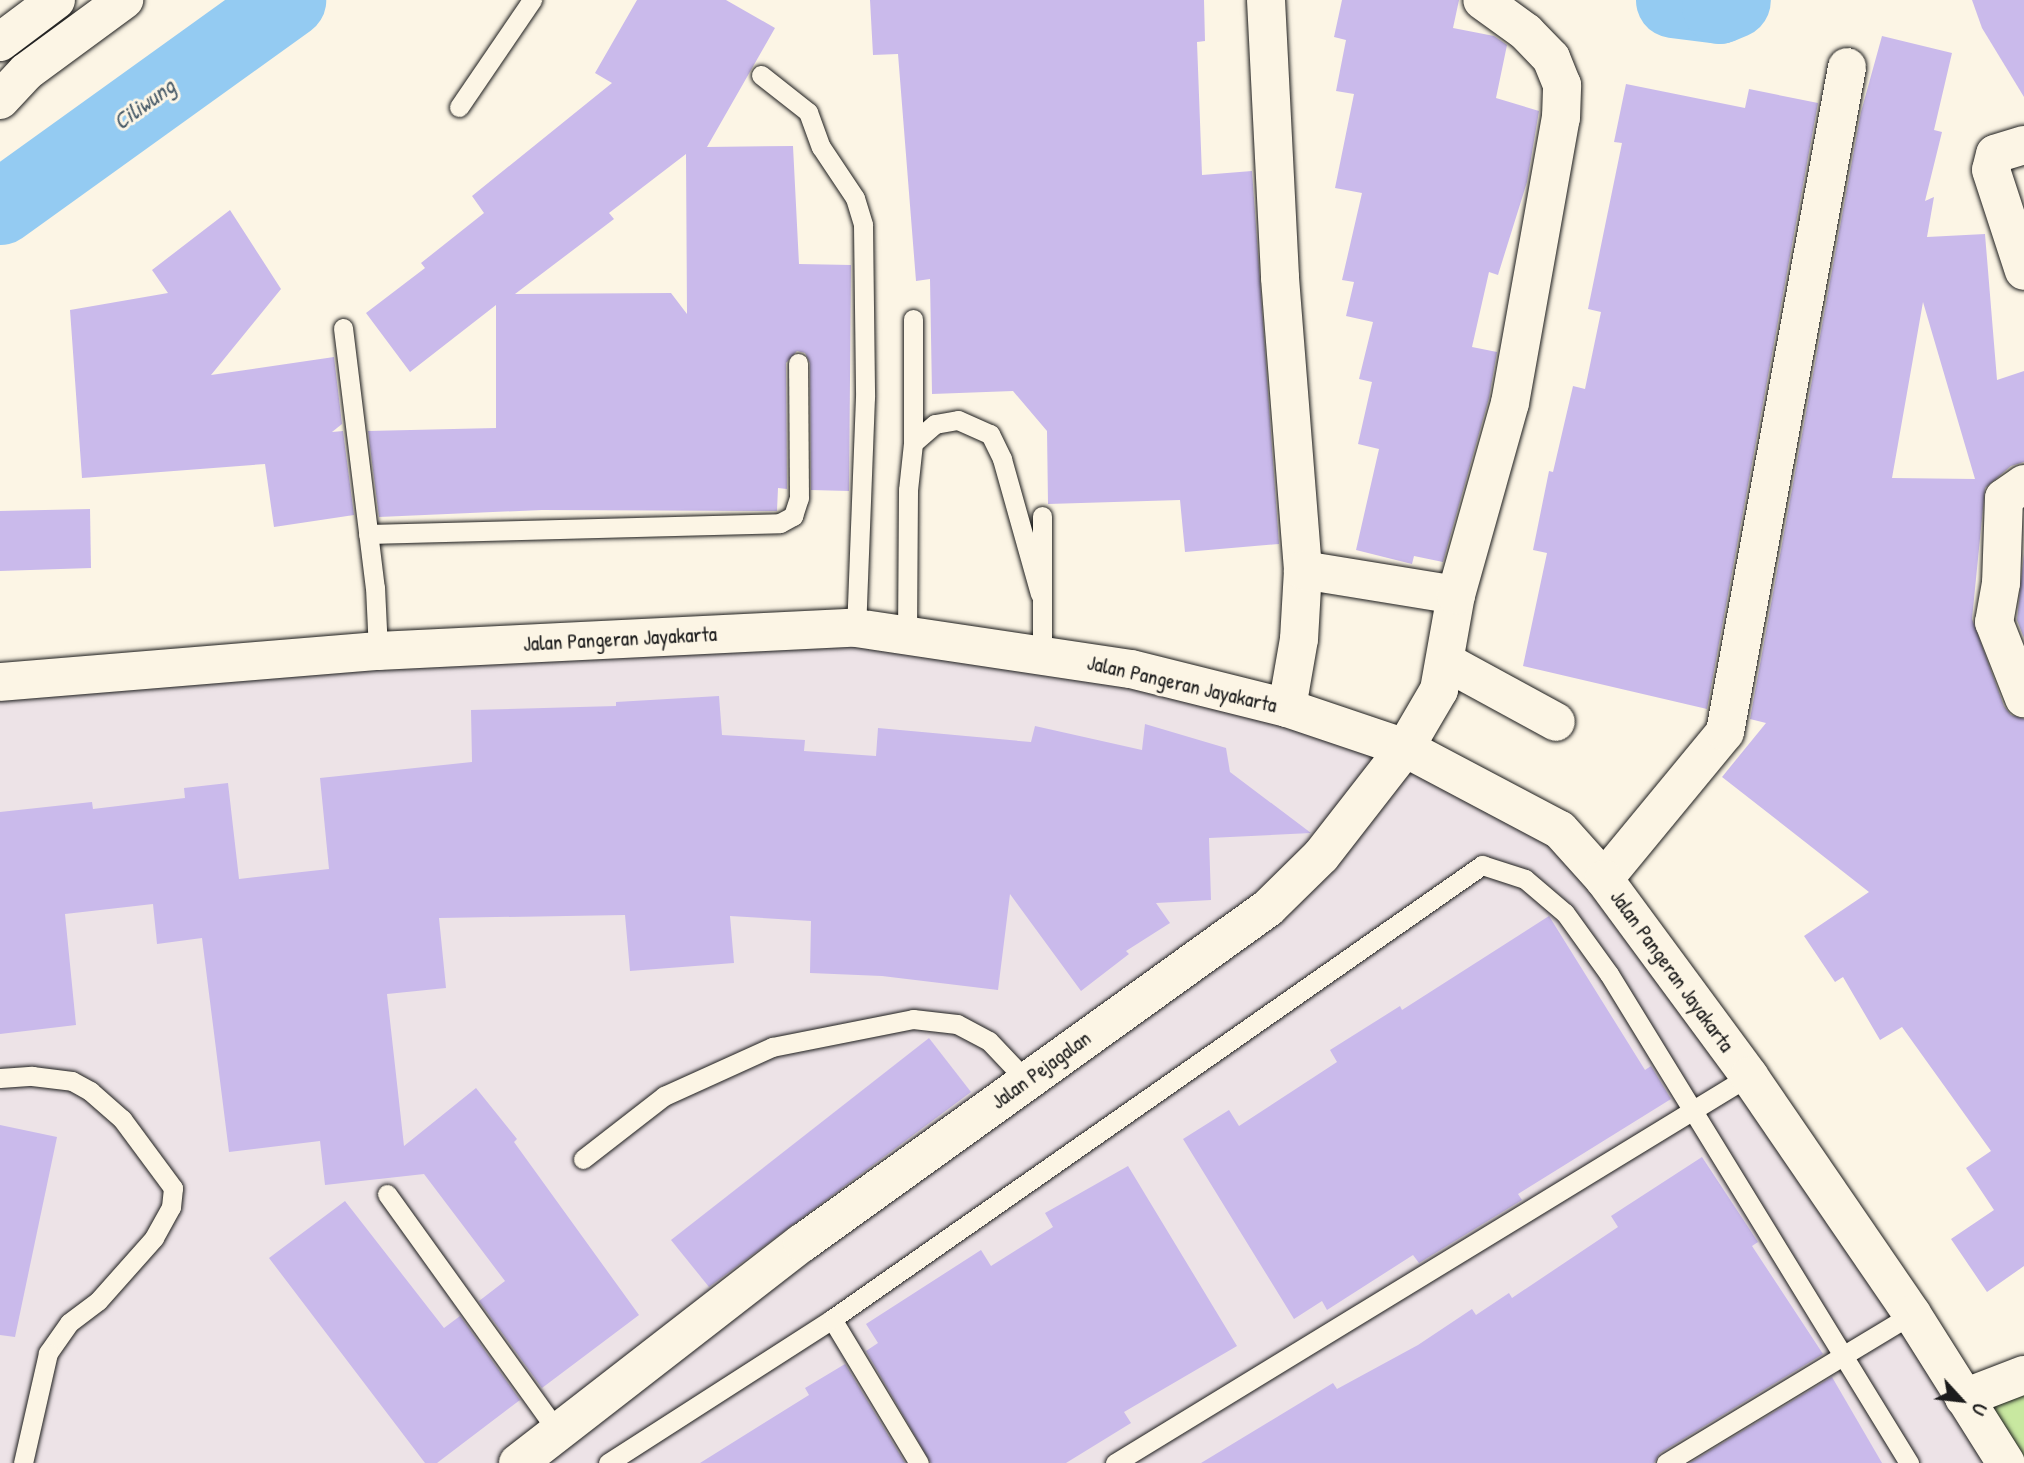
<!DOCTYPE html>
<html>
<head>
<meta charset="utf-8">
<style>
  body { margin:0 }
  #map { position:relative; width:2024px; height:1463px; overflow:hidden; background:#fcf5e5; font-family:"Patrick Hand",sans-serif }
  div>[style] { position:absolute }
  [style*='--x'] { left:calc(var(--x)*1px); top:calc(var(--y)*1px); width:calc(var(--w)*1px); rotate:calc(var(--a)*1deg) }
  .built>* { inset:0; background:#ede3e7 }
  .green>* { inset:0; background:#c8e8a0 }
  .river>* { height:75px; margin:-37.5px; padding:0 37.5px; transform-origin:37.5px; border-radius:37.5px; background:#94cbf2 }
  .building>* { inset:0; background:#cabaeb }
  .roads { filter:drop-shadow(0 0 2px #1c1c1c) drop-shadow(0 0 2px #1c1c1c) }
  .lane>* { height:19px; margin:-9.5px; padding:0 9.5px; transform-origin:9.5px; border-radius:9.5px; background:#fcf5e5 }
  .street>* { height:38px; margin:-19px; padding:0 19px; transform-origin:19px; border-radius:19px; background:#fcf5e5 }
  .secondary>* { height:38px; margin:-19px; padding:0 19px; transform-origin:19px; border-radius:19px; background:#fcf5e5 }
  span { translate:-50% -50%; white-space:nowrap; text-align:center; line-height:1.15; -webkit-text-stroke:6px #fcf5e5; paint-order:stroke }
  .street-label { font-size:21px; color:#1c1c1c }
  .water-label { font-size:23px; color:#465967; font-style:italic }
  .north { position:absolute; left:1926px; top:1365px; width:70px; height:70px; -webkit-text-stroke:5px #fcf5e5; paint-order:stroke; rotate:117deg; font-size:19px; font-weight:700; line-height:28px; text-align:center; color:#1c1c1c }
  .north::after { content:''; display:block; margin:auto; width:24px; height:32px; background:#1c1c1c; clip-path:polygon(50% 0,100% 100%,50% 72%,0 100%) }
</style>
</head>
<body>
<div id="map">
  <div class="built">
    <i style="clip-path:polygon(856px 628px,1278px 705px,1560px 830px,2004px 1463px,0 1463px,0 688px)"></i>
  </div>
  <div class="green">
    <i style="clip-path:polygon(2024px 1376px,2024px 1463px,1964px 1398px)"></i>
  </div>
  <div class="river">
    <i style="--x:1673;--y:0;--w:46;--a:7.4"></i>
    <i style="--x:1719;--y:6;--w:15;--a:-23"></i>
    <i style="--x:0;--y:207;--w:355;--a:-35.7"></i>
  </div>
  <div class="building">
    <i style="clip-path:polygon(evenodd,637px 0,726px 0,775px 28px,707px 147px,793px 146px,799px 264px,851px 265px,849px 491px,811px 490px,810px 363px,805px 353px,797px 351px,786px 363px,787px 489px,778px 488px,777px 511px,542px 510px,379px 517px,368px 431px,496px 428px,496px 305px,410px 372px,366px 313px,425px 268px,421px 263px,484px 213px,472px 196px,612px 83px,595px 73px,637px 0,686px 154px,687px 314px,671px 293px,515px 294px,614px 219px,609px 213px,686px 154px)"></i>
    <i style="clip-path:polygon(870px 0,1204px 0,1205px 41px,1197px 42px,1202px 175px,1252px 171px,1279px 544px,1185px 552px,1180px 500px,1048px 504px,1047px 431px,1013px 391px,932px 394px,930px 279px,916px 281px,898px 54px,873px 55px)"></i>
    <i style="clip-path:polygon(1342px 0,1459px 0,1453px 28px,1494px 36px,1507px 45px,1496px 98px,1539px 111px,1527px 182px,1498px 275px,1489px 272px,1472px 347px,1497px 352px,1489px 398px,1443px 562px,1414px 556px,1412px 564px,1356px 550px,1379px 449px,1358px 444px,1372px 382px,1359px 379px,1373px 322px,1346px 316px,1354px 282px,1342px 280px,1362px 193px,1335px 188px,1354px 94px,1336px 91px,1346px 40px,1334px 37px)"></i>
    <i style="clip-path:polygon(1972px 0,2024px 0,2024px 97px,1982px 28px)"></i>
    <i style="clip-path:polygon(evenodd,1882px 36px,1952px 53px,1934px 130px,1942px 132px,1925px 201px,1934px 197px,1927px 237px,1985px 234px,1997px 380px,2024px 371px,2024px 462px,2011px 466px,1985px 488px,1972px 619px,2004px 706px,2011px 715px,2024px 719px,2024px 1266px,1987px 1292px,1951px 1239px,1994px 1210px,1966px 1168px,1991px 1151px,1902px 1027px,1880px 1040px,1843px 977px,1835px 982px,1804px 936px,1869px 892px,1722px 777px,1766px 723px,1750px 719px,1861px 112px,1882px 36px,1923px 302px,1975px 479px,1892px 478px,1923px 302px)"></i>
    <i style="clip-path:polygon(1626px 84px,1745px 108px,1749px 89px,1818px 103px,1707px 709px,1523px 666px,1547px 553px,1533px 550px,1549px 471px,1553px 472px,1573px 386px,1585px 389px,1601px 312px,1588px 309px,1622px 143px,1614px 142px)"></i>
    <i style="clip-path:polygon(230px 210px,281px 289px,211px 375px,334px 357px,342px 424px,332px 432px,343px 431px,354px 515px,274px 527px,265px 464px,82px 478px,70px 310px,168px 293px,152px 270px)"></i>
    <i style="clip-path:polygon(90px 509px,91px 568px,0 571px,0 511px)"></i>
    <i style="clip-path:polygon(2024px 552px,2024px 638px,2017px 620px)"></i>
    <i style="clip-path:polygon(719px 696px,722px 735px,805px 740px,804px 751px,876px 756px,878px 728px,1031px 742px,1035px 726px,1142px 750px,1145px 724px,1226px 748px,1230px 772px,1311px 833px,1209px 838px,1211px 900px,1156px 903px,1170px 923px,1126px 951px,1129px 954px,1081px 991px,1010px 894px,998px 990px,882px 976px,810px 973px,811px 921px,730px 916px,734px 963px,630px 971px,625px 915px,439px 918px,446px 988px,387px 994px,404px 1146px,476px 1088px,517px 1139px,514px 1142px,639px 1315px,542px 1388px,479px 1301px,505px 1281px,424px 1174px,325px 1185px,320px 1141px,229px 1152px,202px 938px,157px 944px,153px 904px,65px 914px,76px 1025px,0 1034px,0 812px,92px 802px,93px 809px,185px 798px,184px 788px,228px 783px,239px 879px,329px 869px,320px 778px,472px 762px,471px 710px,616px 706px,616px 702px)"></i>
    <i style="clip-path:polygon(1549px 916px,1645px 1070px,1651px 1066px,1671px 1099px,1518px 1194px,1522px 1200px,1419px 1263px,1413px 1255px,1327px 1310px,1322px 1301px,1294px 1319px,1183px 1139px,1229px 1110px,1239px 1126px,1337px 1062px,1330px 1050px,1400px 1006px,1402px 1010px)"></i>
    <i style="clip-path:polygon(929px 1038px,971px 1092px,709px 1287px,671px 1240px)"></i>
    <i style="clip-path:polygon(0 1125px,57px 1137px,15px 1337px,0 1335px)"></i>
    <i style="clip-path:polygon(1702px 1157px,1758px 1242px,1752px 1246px,1823px 1354px,1660px 1453px,1654px 1463px,1201px 1463px,1333px 1383px,1337px 1389px,1418px 1345px,1472px 1309px,1476px 1315px,1509px 1293px,1512px 1298px,1618px 1227px,1611px 1216px)"></i>
    <i style="clip-path:polygon(1128px 1166px,1237px 1346px,1124px 1412px,1131px 1423px,1066px 1463px,931px 1463px,866px 1351px,878px 1343px,866px 1324px,981px 1250px,991px 1266px,1053px 1227px,1045px 1213px)"></i>
    <i style="clip-path:polygon(345px 1201px,444px 1328px,460px 1316px,520px 1400px,437px 1463px,425px 1463px,269px 1258px)"></i>
    <i style="clip-path:polygon(845px 1364px,905px 1463px,700px 1463px,809px 1395px,805px 1388px)"></i>
    <i style="clip-path:polygon(1832px 1377px,1882px 1463px,1690px 1463px)"></i>
  </div>
  <div class="roads">
    <div class="lane">
      <i style="--x:761;--y:75;--w:60;--a:38.2"></i>
      <i style="--x:808;--y:112;--w:37;--a:70"></i>
      <i style="--x:821;--y:147;--w:61;--a:56.3"></i>
      <i style="--x:855;--y:198;--w:28;--a:73"></i>
      <i style="--x:863;--y:225;--w:172;--a:89.3"></i>
      <i style="--x:865;--y:397;--w:231;--a:92.2"></i>
      <i style="--x:459;--y:107;--w:130;--a:-55.7"></i>
      <i style="--x:913;--y:319;--w:124;--a:90"></i>
      <i style="--x:343;--y:328;--w:261;--a:83"></i>
      <i style="--x:375;--y:587;--w:64;--a:87.3"></i>
      <i style="--x:1042;--y:516;--w:139;--a:90"></i>
      <i style="--x:368;--y:534;--w:412;--a:-1.5"></i>
      <i style="--x:780;--y:523;--w:15;--a:-28"></i>
      <i style="--x:793;--y:516;--w:19;--a:-72"></i>
      <i style="--x:799;--y:498;--w:135;--a:-90.4"></i>
      <i style="--x:907;--y:636;--w:146;--a:-89.6"></i>
      <i style="--x:908;--y:490;--w:47;--a:-83.9"></i>
      <i style="--x:913;--y:443;--w:29;--a:-41"></i>
      <i style="--x:935;--y:424;--w:23;--a:-10"></i>
      <i style="--x:958;--y:420;--w:35;--a:24"></i>
      <i style="--x:990;--y:434;--w:28;--a:64"></i>
      <i style="--x:1002;--y:459;--w:140;--a:74.3"></i>
      <i style="--x:0;--y:1078;--w:32;--a:-4"></i>
      <i style="--x:32;--y:1076;--w:40;--a:7.1"></i>
      <i style="--x:72;--y:1081;--w:21;--a:29"></i>
      <i style="--x:90;--y:1091;--w:43;--a:41.2"></i>
      <i style="--x:122;--y:1119;--w:86;--a:53.5"></i>
      <i style="--x:173;--y:1188;--w:19;--a:96"></i>
      <i style="--x:171;--y:1207;--w:35;--a:119"></i>
      <i style="--x:154;--y:1238;--w:84;--a:131.6"></i>
      <i style="--x:98;--y:1301;--w:36;--a:143"></i>
      <i style="--x:69;--y:1323;--w:37;--a:125"></i>
      <i style="--x:48;--y:1353;--w:113;--a:102.8"></i>
      <i style="--x:583;--y:1159;--w:103;--a:-37.9"></i>
      <i style="--x:664;--y:1096;--w:119;--a:-24.4"></i>
      <i style="--x:772;--y:1047;--w:144;--a:-11.2"></i>
      <i style="--x:913;--y:1019;--w:44;--a:6.5"></i>
      <i style="--x:957;--y:1024;--w:36;--a:28"></i>
      <i style="--x:989;--y:1041;--w:54;--a:46.5"></i>
      <i style="--x:387;--y:1194;--w:294;--a:54.3"></i>
      <i style="--x:832;--y:1319;--w:168;--a:58.9"></i>
      <i style="--x:608;--y:1463;--w:266;--a:-32.7"></i>
      <i style="--x:832;--y:1319;--w:793;--a:-34.93"></i>
      <i style="--x:1482;--y:865;--w:45;--a:18"></i>
      <i style="--x:1525;--y:879;--w:52;--a:40.4"></i>
      <i style="--x:1565;--y:913;--w:75;--a:54.2"></i>
      <i style="--x:1609;--y:974;--w:574;--a:58.47"></i>
      <i style="--x:1115;--y:1463;--w:743;--a:-31.4"></i>
      <i style="--x:1666;--y:1463;--w:288;--a:-31.2"></i>
    </div>
    <div class="street">
      <i style="--x:1266;--y:0;--w:278;--a:87.1"></i>
      <i style="--x:1280;--y:278;--w:293;--a:85.5"></i>
      <i style="--x:1303;--y:570;--w:69;--a:93.3"></i>
      <i style="--x:1299;--y:639;--w:70;--a:99.9"></i>
      <i style="--x:2024;--y:145;--w:30;--a:163"></i>
      <i style="--x:1995;--y:154;--w:16;--a:104"></i>
      <i style="--x:1991;--y:170;--w:106;--a:71.9"></i>
      <i style="--x:2024;--y:484;--w:24;--a:145"></i>
      <i style="--x:2004;--y:498;--w:85;--a:92"></i>
      <i style="--x:2001;--y:583;--w:40;--a:100"></i>
      <i style="--x:1994;--y:622;--w:82;--a:68.5"></i>
      <i style="--x:1303;--y:570;--w:155;--a:9.3"></i>
      <i style="--x:1446;--y:662;--w:125;--a:28.6"></i>
      <i style="--x:1604;--y:879;--w:190;--a:-50.5"></i>
      <i style="--x:1725;--y:732;--w:676;--a:-79.6"></i>
      <i style="--x:518;--y:1463;--w:359;--a:-37.8"></i>
      <i style="--x:802;--y:1243;--w:574;--a:-35.71"></i>
      <i style="--x:1268;--y:908;--w:74;--a:-44.5"></i>
      <i style="--x:1321;--y:856;--w:137;--a:-52.1"></i>
      <i style="--x:1405;--y:748;--w:67;--a:-59.6"></i>
      <i style="--x:1439;--y:690;--w:97;--a:-79.9"></i>
      <i style="--x:1456;--y:595;--w:199;--a:-74.3"></i>
      <i style="--x:1510;--y:403;--w:290;--a:-79.9"></i>
      <i style="--x:1561;--y:118;--w:33;--a:-88"></i>
      <i style="--x:1562;--y:85;--w:29;--a:-112"></i>
      <i style="--x:1551;--y:58;--w:36;--a:-134"></i>
      <i style="--x:1526;--y:32;--w:54;--a:-144"></i>
    </div>
    <div class="secondary">
      <i style="--x:0;--y:42;--w:70;--a:-36.9"></i>
      <i style="--x:0;--y:100;--w:38;--a:-47"></i>
      <i style="--x:26;--y:72;--w:122;--a:-36.3"></i>
      <i style="--x:0;--y:682;--w:379;--a:-4.7"></i>
      <i style="--x:378;--y:651;--w:479;--a:-2.8"></i>
      <i style="--x:856;--y:628;--w:278;--a:8.5"></i>
      <i style="--x:1131;--y:669;--w:161;--a:14"></i>
      <i style="--x:1287;--y:708;--w:125;--a:18.7"></i>
      <i style="--x:1405;--y:748;--w:175;--a:27.9"></i>
      <i style="--x:1560;--y:830;--w:66;--a:48.1"></i>
      <i style="--x:1604;--y:879;--w:245;--a:53.6"></i>
      <i style="--x:1749;--y:1076;--w:288;--a:55.6"></i>
      <i style="--x:1912;--y:1314;--w:176;--a:57.8"></i>
      <i style="--x:1964;--y:1398;--w:64;--a:-21"></i>
    </div>
  </div>
  <div class="street-label">
    <span style="left:620px;top:639px;rotate:-3deg">Jalan Pangeran Jayakarta</span>
    <span style="left:1182px;top:684px;rotate:13deg">Jalan Pangeran Jayakarta</span>
    <span style="left:1672px;top:971px;rotate:54deg">Jalan Pangeran Jayakarta</span>
    <span style="left:1041px;top:1070px;rotate:-36deg">Jalan Pejagalan</span>
  </div>
  <div class="water-label">
    <span style="left:144px;top:104px;rotate:-36deg">Ciliwung</span>
  </div>
  <div class="north">U</div>
</div>
</body>
</html>
